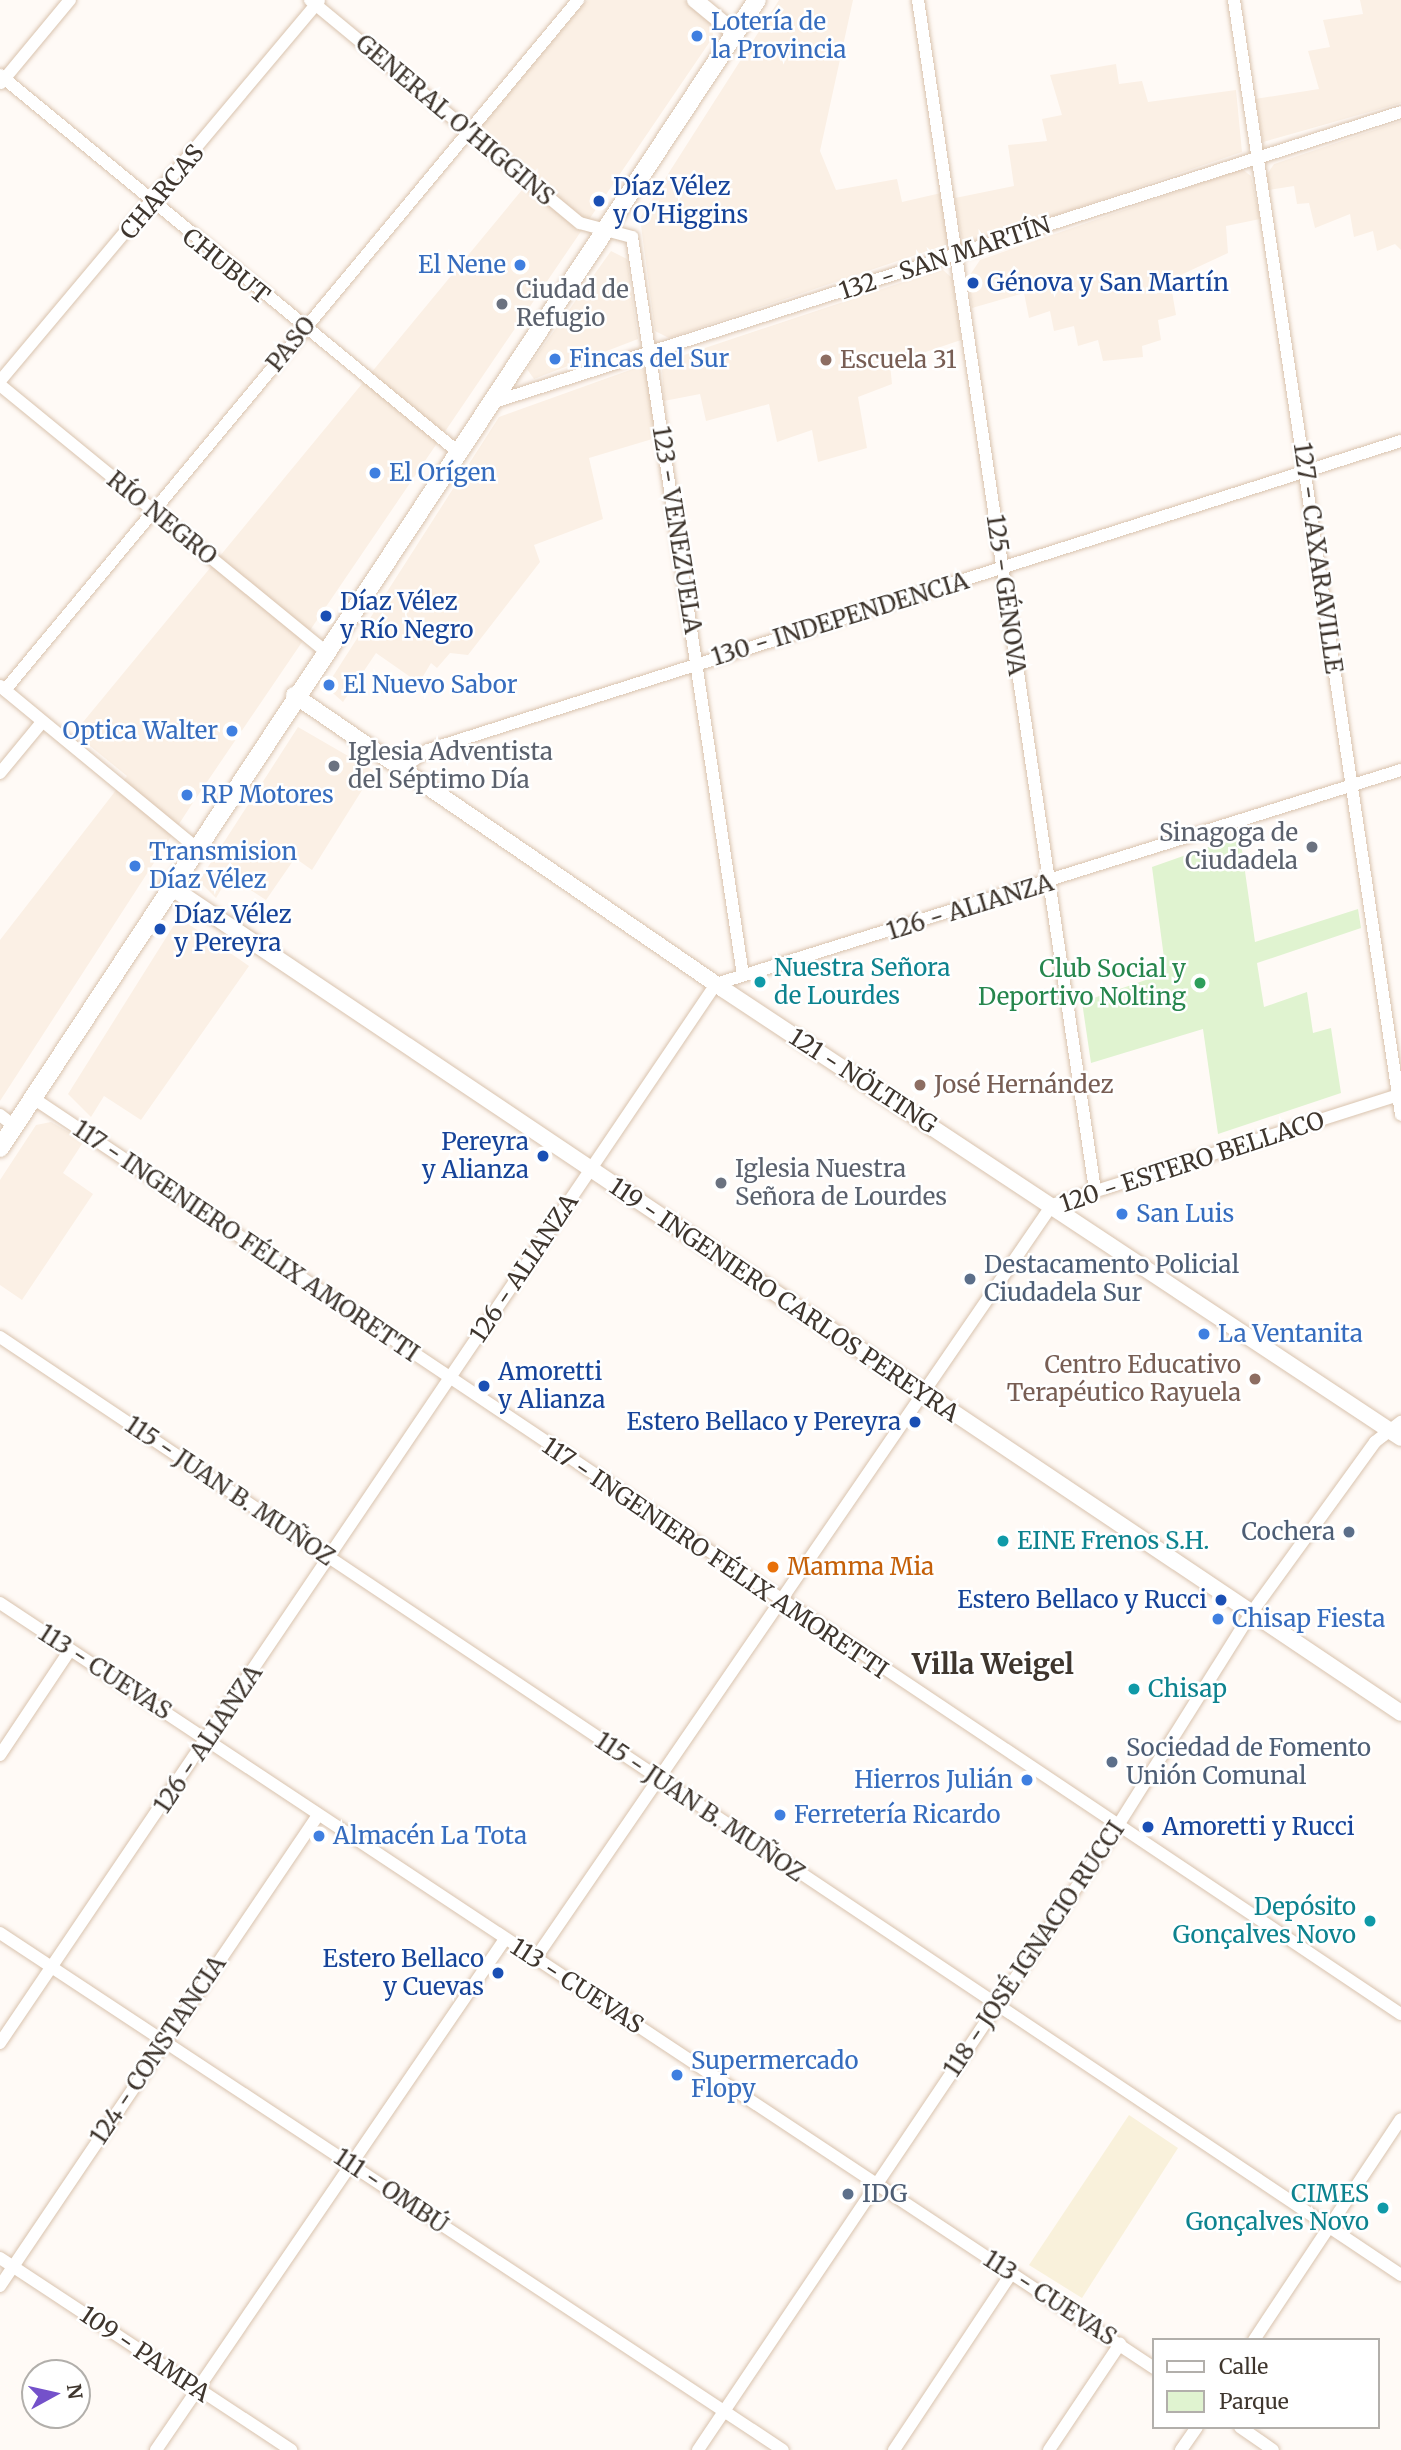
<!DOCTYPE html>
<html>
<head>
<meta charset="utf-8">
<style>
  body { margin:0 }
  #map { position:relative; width:1401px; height:2450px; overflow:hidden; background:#fffaf6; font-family:Merriweather,serif }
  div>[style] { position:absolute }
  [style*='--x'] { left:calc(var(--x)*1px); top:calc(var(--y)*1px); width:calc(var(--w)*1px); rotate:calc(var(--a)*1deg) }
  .built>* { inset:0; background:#fbf0e5 }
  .industrial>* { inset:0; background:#f9f1db }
  .green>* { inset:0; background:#e0f3d0 }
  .roads { filter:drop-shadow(0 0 2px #d9c3ae) drop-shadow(0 0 2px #d9c3ae) }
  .minor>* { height:12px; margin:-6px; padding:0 6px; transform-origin:6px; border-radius:6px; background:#fff }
  .tertiary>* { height:16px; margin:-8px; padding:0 8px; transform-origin:8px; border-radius:8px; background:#fff }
  .secondary>* { height:18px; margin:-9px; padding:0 9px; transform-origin:9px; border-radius:9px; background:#fff }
  .dots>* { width:19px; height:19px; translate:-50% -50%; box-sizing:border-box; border:4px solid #fff; border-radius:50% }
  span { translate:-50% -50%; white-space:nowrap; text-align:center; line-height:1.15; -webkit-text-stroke:5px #fff; paint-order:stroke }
  .shop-label { font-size:24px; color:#366cbe }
  .left { translate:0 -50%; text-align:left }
  .right { translate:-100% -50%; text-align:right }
  .street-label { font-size:24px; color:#3f362e }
  .transit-label { font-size:24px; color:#164399 }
  .worship-label { font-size:24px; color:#5b616d }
  .education-label { font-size:24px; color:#785e54 }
  .culture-label { font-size:24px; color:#0d838f }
  .leisure-label { font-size:24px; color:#27864d }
  .service-label { font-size:24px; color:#4e5e75 }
  .food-label { font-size:24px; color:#c56008 }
  .quarter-label { font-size:28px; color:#3f362e; font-weight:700 }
  .legend { position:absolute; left:1152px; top:2338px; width:228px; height:91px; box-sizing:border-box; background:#fff; border:2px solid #b2afab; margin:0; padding:9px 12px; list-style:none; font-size:21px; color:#3f362e }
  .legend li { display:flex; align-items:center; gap:14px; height:35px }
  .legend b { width:35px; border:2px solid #b2afab }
  .north { position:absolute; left:21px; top:2359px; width:70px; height:70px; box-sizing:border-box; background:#fff; border:2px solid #b2afab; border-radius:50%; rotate:82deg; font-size:19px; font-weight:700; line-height:28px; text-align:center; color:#3f362e }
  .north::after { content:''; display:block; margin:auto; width:24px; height:32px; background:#7451ca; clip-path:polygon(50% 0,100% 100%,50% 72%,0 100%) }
</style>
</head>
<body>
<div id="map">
  <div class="built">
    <i style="clip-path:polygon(587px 0,684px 0,712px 23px,713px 37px,190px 807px,0 1101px,0 940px,127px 776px,74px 733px,526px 185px,470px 140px)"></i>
    <i style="clip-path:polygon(779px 0,853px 0,820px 151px,836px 190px,897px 179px,902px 202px,941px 193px,948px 244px,669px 338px,655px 331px,640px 218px)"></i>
    <i style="clip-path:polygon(1360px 0,1401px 0,1401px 103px,1263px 142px,1255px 99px,1319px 89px,1308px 51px,1330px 47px,1323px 20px,1363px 14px)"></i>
    <i style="clip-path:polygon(1116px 64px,1119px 84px,1142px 81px,1148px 102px,1236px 90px,1242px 152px,976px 242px,962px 239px,955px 198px,1014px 186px,1008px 145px,1047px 141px,1042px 119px,1062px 115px,1050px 75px)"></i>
    <i style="clip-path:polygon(1401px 121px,1401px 250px,1395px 244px,1377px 251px,1373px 231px,1354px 237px,1350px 214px,1315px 228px,1309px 203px,1297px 204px,1294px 186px,1268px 190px,1266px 176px,1274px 164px)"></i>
    <i style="clip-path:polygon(1242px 169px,1251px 176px,1260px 219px,1226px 226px,1228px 253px,1170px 280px,1176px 315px,1158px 320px,1161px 340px,1142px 346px,1143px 357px,1103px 361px,1098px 340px,1078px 346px,1074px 326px,1054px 331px,1050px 311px,1029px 318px,1024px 293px,972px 308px,968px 278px,980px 260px)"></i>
    <i style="clip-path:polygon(611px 251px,627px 259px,638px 339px,534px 379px,527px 369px)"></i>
    <i style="clip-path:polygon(942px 269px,952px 278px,961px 340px,890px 364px,892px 384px,858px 397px,867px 448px,818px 462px,812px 430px,777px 442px,769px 404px,706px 421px,700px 394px,664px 401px,662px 369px,672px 359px)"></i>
    <i style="clip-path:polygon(641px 366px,648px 371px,659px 437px,589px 458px,603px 519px,534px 545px,540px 562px,468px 655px,450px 653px,437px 668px,431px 663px,419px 683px,376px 653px,343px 702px,326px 687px,499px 417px)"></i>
    <i style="clip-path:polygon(298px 727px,374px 771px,312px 870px,295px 858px,266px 900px,229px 876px,216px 898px,199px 881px)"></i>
    <i style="clip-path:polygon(184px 921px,249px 966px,141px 1120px,104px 1096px,91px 1117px,68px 1094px,174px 925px)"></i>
    <i style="clip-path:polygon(51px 1122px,84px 1141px,63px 1173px,93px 1194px,22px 1300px,0 1285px,0 1180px,36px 1125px)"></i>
  </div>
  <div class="industrial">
    <i style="clip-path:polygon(1129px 2115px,1178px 2148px,1082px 2298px,1029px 2265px)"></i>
  </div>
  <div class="green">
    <i style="clip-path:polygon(1240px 836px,1255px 942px,1358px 909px,1361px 928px,1257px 963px,1264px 1007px,1307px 992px,1313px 1033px,1331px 1028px,1341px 1093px,1218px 1134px,1203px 1029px,1091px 1063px,1082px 1002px,1166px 973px,1152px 867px)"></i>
  </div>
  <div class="roads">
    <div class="minor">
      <i style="--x:310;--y:0;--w:350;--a:39.6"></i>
      <i style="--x:580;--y:223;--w:54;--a:15.1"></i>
      <i style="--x:632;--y:237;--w:746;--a:81.45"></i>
      <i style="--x:918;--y:0;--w:1203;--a:81.54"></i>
      <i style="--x:1234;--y:0;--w:1127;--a:81.48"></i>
      <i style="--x:0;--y:75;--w:592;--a:39.45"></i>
      <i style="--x:1;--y:83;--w:108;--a:-50.3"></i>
      <i style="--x:0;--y:381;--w:496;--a:-50"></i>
      <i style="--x:0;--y:385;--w:419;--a:39.3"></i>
      <i style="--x:491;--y:403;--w:955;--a:-17.73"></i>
      <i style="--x:0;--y:686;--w:251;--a:39.5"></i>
      <i style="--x:5;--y:690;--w:897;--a:-50.29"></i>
      <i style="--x:404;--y:767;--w:29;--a:-35"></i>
      <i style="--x:428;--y:750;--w:1021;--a:-17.62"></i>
      <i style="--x:0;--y:773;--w:66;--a:-50.5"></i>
      <i style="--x:33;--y:1098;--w:1646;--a:33.81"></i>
      <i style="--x:0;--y:1115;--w:18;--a:38"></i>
      <i style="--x:0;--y:1337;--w:1686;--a:33.8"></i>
      <i style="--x:0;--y:1603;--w:1385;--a:33.54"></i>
      <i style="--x:0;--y:1755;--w:126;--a:-56.3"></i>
      <i style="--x:0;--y:1933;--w:938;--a:33.44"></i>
      <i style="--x:535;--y:1959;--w:914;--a:-55.56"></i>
      <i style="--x:1052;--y:1205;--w:366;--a:-17.6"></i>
      <i style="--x:0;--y:2043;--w:1278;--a:-55.94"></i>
      <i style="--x:716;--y:984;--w:718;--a:-17.35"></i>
      <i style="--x:0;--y:2258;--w:349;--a:33.4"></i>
      <i style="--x:0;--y:2286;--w:568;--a:-55.97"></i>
      <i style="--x:1254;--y:2340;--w:265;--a:-56.4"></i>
      <i style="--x:1240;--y:2427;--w:40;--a:34.9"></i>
      <i style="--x:156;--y:2450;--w:619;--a:-55.67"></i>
      <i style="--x:698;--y:2450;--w:751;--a:-56.08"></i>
      <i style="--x:1117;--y:1827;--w:254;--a:-57.9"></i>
      <i style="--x:1252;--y:1612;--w:210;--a:-54.1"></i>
      <i style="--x:1375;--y:1442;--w:33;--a:-38"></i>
      <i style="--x:894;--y:2450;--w:211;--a:-56.4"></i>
      <i style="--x:1049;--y:2450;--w:128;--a:-56.2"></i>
      <i style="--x:1181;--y:2450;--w:28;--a:-55"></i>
    </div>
    <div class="tertiary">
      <i style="--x:695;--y:0;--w:52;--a:39.5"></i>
      <i style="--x:294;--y:695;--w:520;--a:34.42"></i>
      <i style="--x:723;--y:989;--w:813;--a:33.51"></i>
      <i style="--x:168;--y:885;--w:1485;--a:33.88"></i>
    </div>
    <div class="secondary">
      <i style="--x:0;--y:1148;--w:1375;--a:-56.6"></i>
    </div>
  </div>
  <div class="dots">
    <i style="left:697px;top:36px;background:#3f7fe0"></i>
    <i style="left:599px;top:201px;background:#1a4fb4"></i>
    <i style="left:520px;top:265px;background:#3f7fe0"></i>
    <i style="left:973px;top:283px;background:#1a4fb4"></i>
    <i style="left:502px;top:304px;background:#6b7280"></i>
    <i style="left:555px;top:359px;background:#3f7fe0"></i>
    <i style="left:826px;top:360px;background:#8d6e63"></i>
    <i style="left:375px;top:473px;background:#3f7fe0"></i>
    <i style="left:326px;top:616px;background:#1a4fb4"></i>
    <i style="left:329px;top:685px;background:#3f7fe0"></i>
    <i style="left:232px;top:731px;background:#3f7fe0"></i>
    <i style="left:334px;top:766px;background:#6b7280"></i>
    <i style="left:187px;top:795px;background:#3f7fe0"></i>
    <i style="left:1312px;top:847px;background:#6b7280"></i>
    <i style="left:135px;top:866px;background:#3f7fe0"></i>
    <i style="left:160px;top:929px;background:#1a4fb4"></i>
    <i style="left:760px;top:982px;background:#0f9aa8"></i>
    <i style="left:1200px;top:983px;background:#2e9e5b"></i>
    <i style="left:920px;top:1085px;background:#8d6e63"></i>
    <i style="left:543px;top:1156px;background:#1a4fb4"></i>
    <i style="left:721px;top:1183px;background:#6b7280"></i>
    <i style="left:1122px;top:1214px;background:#3f7fe0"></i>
    <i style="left:970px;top:1279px;background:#5c6f8a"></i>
    <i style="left:1204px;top:1334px;background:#3f7fe0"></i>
    <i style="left:1255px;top:1379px;background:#8d6e63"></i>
    <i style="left:484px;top:1386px;background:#1a4fb4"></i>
    <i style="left:915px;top:1422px;background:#1a4fb4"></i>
    <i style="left:1349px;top:1532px;background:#5c6f8a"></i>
    <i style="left:1003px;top:1541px;background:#0f9aa8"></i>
    <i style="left:773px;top:1567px;background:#e8710a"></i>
    <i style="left:1221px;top:1600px;background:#1a4fb4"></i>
    <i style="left:1218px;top:1619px;background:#3f7fe0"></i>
    <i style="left:1134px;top:1689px;background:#0f9aa8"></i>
    <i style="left:1112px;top:1762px;background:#5c6f8a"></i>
    <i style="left:1027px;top:1780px;background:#3f7fe0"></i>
    <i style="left:780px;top:1815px;background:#3f7fe0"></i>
    <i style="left:1148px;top:1827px;background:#1a4fb4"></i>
    <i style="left:319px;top:1836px;background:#3f7fe0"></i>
    <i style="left:1370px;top:1921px;background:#0f9aa8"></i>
    <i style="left:498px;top:1973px;background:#1a4fb4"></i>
    <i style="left:677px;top:2075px;background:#3f7fe0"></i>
    <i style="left:848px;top:2194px;background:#5c6f8a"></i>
    <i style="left:1383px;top:2208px;background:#0f9aa8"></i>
  </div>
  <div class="shop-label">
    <span class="left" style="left:711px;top:36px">Lotería de<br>la Provincia</span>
    <span class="right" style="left:506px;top:265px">El Nene</span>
    <span class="left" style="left:569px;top:359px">Fincas del Sur</span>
    <span class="left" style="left:389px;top:473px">El Orígen</span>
    <span class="left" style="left:343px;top:685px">El Nuevo Sabor</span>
    <span class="right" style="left:218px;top:731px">Optica Walter</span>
    <span class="left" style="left:201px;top:795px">RP Motores</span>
    <span class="left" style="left:149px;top:866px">Transmision<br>Díaz Vélez</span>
    <span class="left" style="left:1136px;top:1214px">San Luis</span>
    <span class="left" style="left:1218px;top:1334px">La Ventanita</span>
    <span class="left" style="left:1232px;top:1619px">Chisap Fiesta</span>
    <span class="right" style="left:1013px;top:1780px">Hierros Julián</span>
    <span class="left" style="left:794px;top:1815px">Ferretería Ricardo</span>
    <span class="left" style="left:333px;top:1836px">Almacén La Tota</span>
    <span class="left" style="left:691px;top:2075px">Supermercado<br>Flopy</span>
  </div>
  <div class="street-label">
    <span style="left:455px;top:120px;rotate:40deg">GENERAL O'HIGGINS</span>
    <span style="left:162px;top:192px;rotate:-50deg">CHARCAS</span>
    <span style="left:945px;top:258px;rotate:-18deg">132 - SAN MARTÍN</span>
    <span style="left:226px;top:266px;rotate:39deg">CHUBUT</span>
    <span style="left:291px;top:344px;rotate:-51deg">PASO</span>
    <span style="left:162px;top:518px;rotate:39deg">RÍO NEGRO</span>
    <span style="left:677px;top:530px;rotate:81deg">123 - VENEZUELA</span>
    <span style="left:1318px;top:558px;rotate:82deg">127 - CAXARAVILLE</span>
    <span style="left:1006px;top:595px;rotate:82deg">125 - GÉNOVA</span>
    <span style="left:840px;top:619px;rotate:-17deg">130 - INDEPENDENCIA</span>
    <span style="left:970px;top:907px;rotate:-17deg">126 - ALIANZA</span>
    <span style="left:863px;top:1081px;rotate:33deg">121 - NÖLTING</span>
    <span style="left:1192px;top:1162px;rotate:-18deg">120 - ESTERO BELLACO</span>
    <span style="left:246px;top:1241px;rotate:34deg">117 - INGENIERO FÉLIX AMORETTI</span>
    <span style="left:524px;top:1268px;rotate:-56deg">126 - ALIANZA</span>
    <span style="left:784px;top:1300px;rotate:34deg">119 - INGENIERO CARLOS PEREYRA</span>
    <span style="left:230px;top:1491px;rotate:34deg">115 - JUAN B. MUÑOZ</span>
    <span style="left:715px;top:1558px;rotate:34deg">117 - INGENIERO FÉLIX AMORETTI</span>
    <span style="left:105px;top:1672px;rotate:33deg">113 - CUEVAS</span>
    <span style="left:208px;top:1739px;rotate:-56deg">126 - ALIANZA</span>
    <span style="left:700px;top:1807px;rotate:34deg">115 - JUAN B. MUÑOZ</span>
    <span style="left:1034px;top:1949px;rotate:-56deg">118 - JOSÉ IGNACIO RUCCI</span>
    <span style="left:577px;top:1986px;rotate:33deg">113 - CUEVAS</span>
    <span style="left:158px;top:2050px;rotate:-56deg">124 - CONSTANCIA</span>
    <span style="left:391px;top:2191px;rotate:34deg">111 - OMBÚ</span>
    <span style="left:1050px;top:2298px;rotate:33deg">113 - CUEVAS</span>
    <span style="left:145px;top:2354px;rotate:34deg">109 - PAMPA</span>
  </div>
  <div class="transit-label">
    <span class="left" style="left:613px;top:201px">Díaz Vélez<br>y O'Higgins</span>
    <span class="left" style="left:987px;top:283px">Génova y San Martín</span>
    <span class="left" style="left:340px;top:616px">Díaz Vélez<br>y Río Negro</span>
    <span class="left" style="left:174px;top:929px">Díaz Vélez<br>y Pereyra</span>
    <span class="right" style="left:529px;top:1156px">Pereyra<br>y Alianza</span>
    <span class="left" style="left:498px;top:1386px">Amoretti<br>y Alianza</span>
    <span class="right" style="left:901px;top:1422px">Estero Bellaco y Pereyra</span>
    <span class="right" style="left:1207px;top:1600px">Estero Bellaco y Rucci</span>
    <span class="left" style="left:1162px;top:1827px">Amoretti y Rucci</span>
    <span class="right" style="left:484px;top:1973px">Estero Bellaco<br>y Cuevas</span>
  </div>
  <div class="worship-label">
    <span class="left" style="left:516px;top:304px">Ciudad de<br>Refugio</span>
    <span class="left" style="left:348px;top:766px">Iglesia Adventista<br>del Séptimo Día</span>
    <span class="right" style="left:1298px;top:847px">Sinagoga de<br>Ciudadela</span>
    <span class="left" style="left:735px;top:1183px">Iglesia Nuestra<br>Señora de Lourdes</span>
  </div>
  <div class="education-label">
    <span class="left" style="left:840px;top:360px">Escuela 31</span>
    <span class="left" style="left:934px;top:1085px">José Hernández</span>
    <span class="right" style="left:1241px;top:1379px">Centro Educativo<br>Terapéutico Rayuela</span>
  </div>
  <div class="culture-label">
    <span class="left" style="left:774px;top:982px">Nuestra Señora<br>de Lourdes</span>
    <span class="left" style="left:1017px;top:1541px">EINE Frenos S.H.</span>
    <span class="left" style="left:1148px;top:1689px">Chisap</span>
    <span class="right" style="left:1356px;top:1921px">Depósito<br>Gonçalves Novo</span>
    <span class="right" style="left:1369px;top:2208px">CIMES<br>Gonçalves Novo</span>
  </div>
  <div class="leisure-label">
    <span class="right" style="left:1186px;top:983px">Club Social y<br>Deportivo Nolting</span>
  </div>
  <div class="service-label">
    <span class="left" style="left:984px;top:1279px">Destacamento Policial<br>Ciudadela Sur</span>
    <span class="right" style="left:1335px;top:1532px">Cochera</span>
    <span class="left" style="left:1126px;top:1762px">Sociedad de Fomento<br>Unión Comunal</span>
    <span class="left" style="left:862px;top:2194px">IDG</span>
  </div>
  <div class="food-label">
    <span class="left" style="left:787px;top:1567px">Mamma Mia</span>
  </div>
  <div class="quarter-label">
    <span style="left:993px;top:1664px">Villa Weigel</span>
  </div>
  <ul class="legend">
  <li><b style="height:9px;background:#fff"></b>Calle</li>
  <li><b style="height:19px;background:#e0f3d0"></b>Parque</li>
  </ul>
  <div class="north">N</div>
</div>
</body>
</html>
